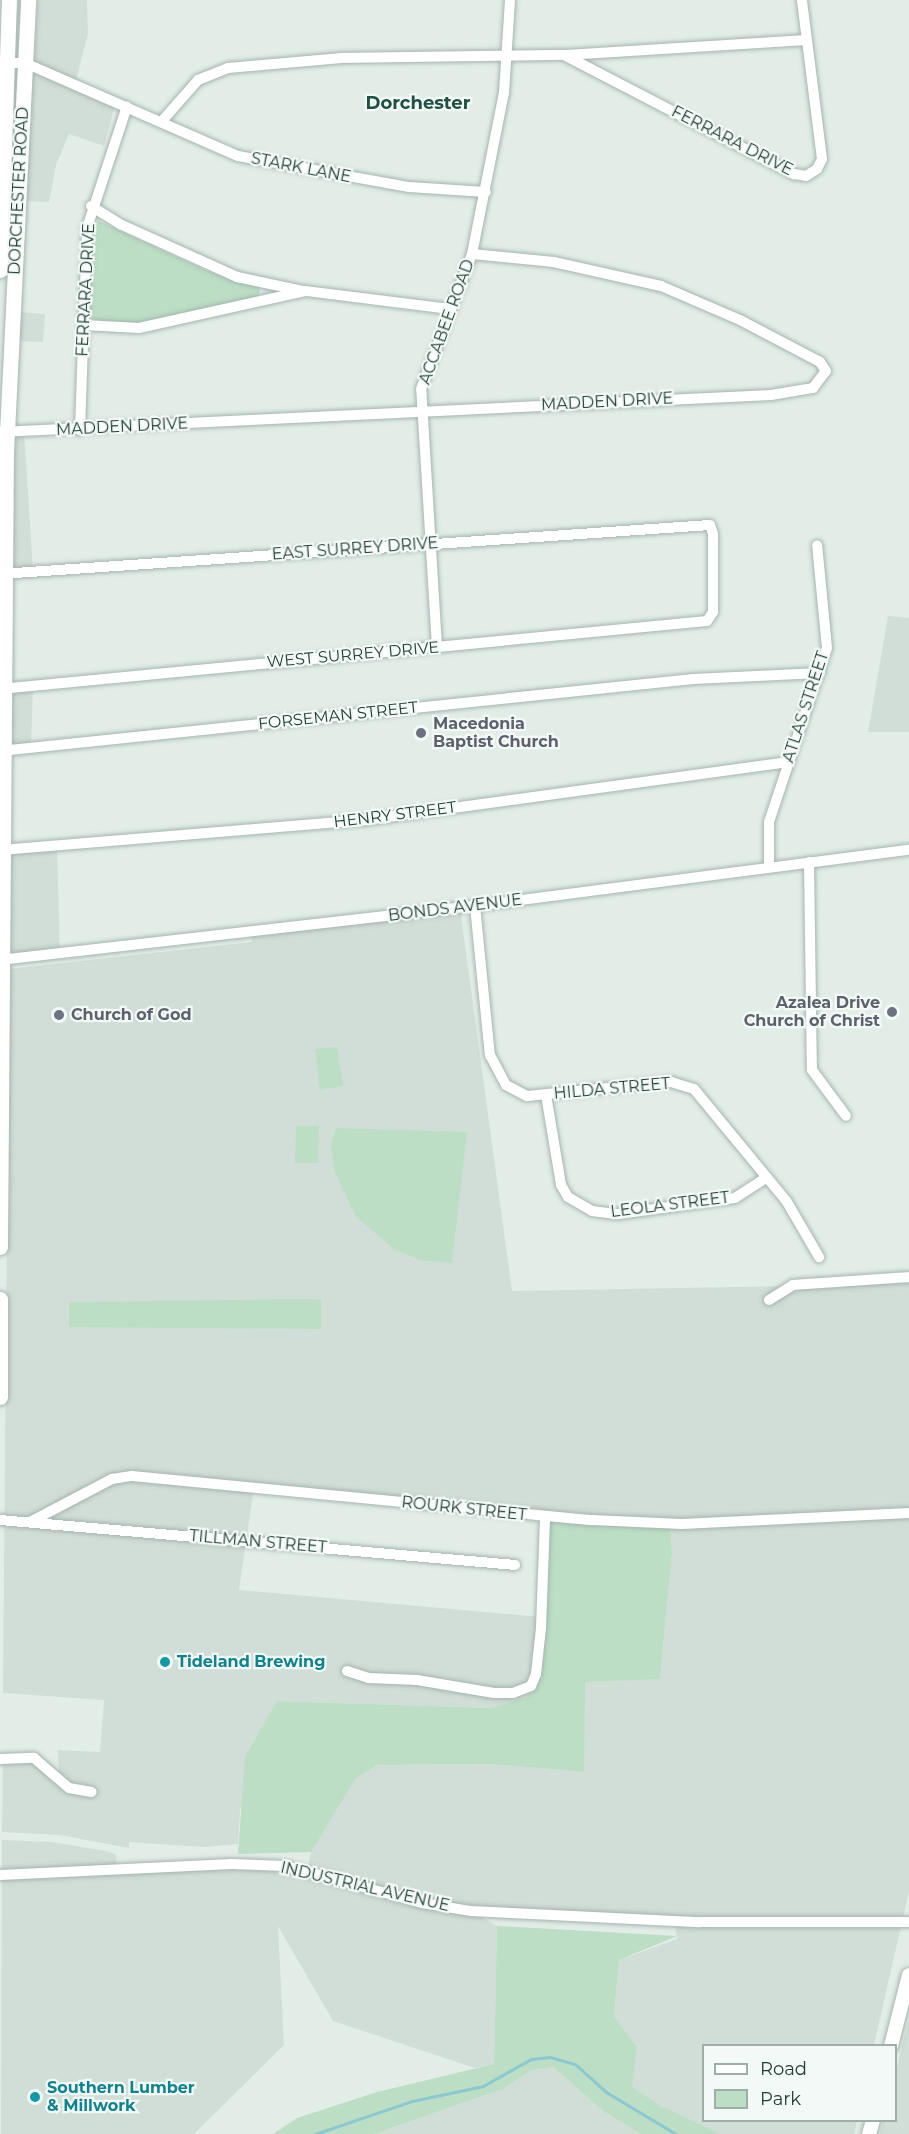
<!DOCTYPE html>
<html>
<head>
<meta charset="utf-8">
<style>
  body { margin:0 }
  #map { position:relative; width:909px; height:2134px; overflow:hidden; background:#e3ede8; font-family:Montserrat,sans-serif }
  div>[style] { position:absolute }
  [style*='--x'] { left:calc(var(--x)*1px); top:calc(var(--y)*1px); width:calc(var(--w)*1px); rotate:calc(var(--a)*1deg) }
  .built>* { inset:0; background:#d1ddd7 }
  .green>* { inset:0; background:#bbdec4 }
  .stream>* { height:3px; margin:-1.5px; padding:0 1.5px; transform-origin:1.5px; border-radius:1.5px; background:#8ac8d2 }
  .roads { filter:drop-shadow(0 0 2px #a5b5af) drop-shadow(0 0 2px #a5b5af) }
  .minor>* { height:10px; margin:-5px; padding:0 5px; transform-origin:5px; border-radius:5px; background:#fff }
  .tertiary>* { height:14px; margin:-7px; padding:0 7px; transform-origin:7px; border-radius:7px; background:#fff }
  .secondary>* { height:15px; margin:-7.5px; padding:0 7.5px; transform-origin:7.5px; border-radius:7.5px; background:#fff }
  .dots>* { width:16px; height:16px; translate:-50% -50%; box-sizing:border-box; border:3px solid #f3f9f6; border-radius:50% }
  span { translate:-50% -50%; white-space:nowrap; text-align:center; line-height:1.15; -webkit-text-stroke:4.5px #f3f9f6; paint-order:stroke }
  .street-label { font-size:16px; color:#223e36 }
  .worship-label { font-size:16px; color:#5b616d; font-weight:700 }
  .left { translate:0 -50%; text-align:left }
  .right { translate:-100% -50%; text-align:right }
  .culture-label { font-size:16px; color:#0d838f; font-weight:700 }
  .neighbourhood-label { font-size:18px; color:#1e5143; font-weight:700 }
  .legend { position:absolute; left:702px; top:2044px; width:195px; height:78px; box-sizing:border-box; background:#f3f9f6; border:2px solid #9faea9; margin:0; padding:8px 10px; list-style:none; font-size:18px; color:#223e36 }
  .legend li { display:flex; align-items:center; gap:12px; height:30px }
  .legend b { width:30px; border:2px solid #9faea9 }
</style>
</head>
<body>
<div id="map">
  <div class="built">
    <i style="clip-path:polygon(38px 0,87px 0,88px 34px,75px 84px,116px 101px,104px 146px,69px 134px,56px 165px,49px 202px,25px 201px)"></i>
    <i style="clip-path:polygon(20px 312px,45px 314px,43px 342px,18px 341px)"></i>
    <i style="clip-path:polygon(15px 432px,24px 432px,33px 571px,12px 573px)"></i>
    <i style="clip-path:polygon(888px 616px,909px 618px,909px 732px,868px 732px)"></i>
    <i style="clip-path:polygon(33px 686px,31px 748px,10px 750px,10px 688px)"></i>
    <i style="clip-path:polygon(57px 846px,60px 954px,8px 955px,9px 850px)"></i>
    <i style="clip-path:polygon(evenodd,460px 908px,512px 1291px,790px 1286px,909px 1277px,909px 1891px,874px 2045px,704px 2046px,704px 2120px,857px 2121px,854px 2134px,722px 2134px,661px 2106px,631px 2087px,637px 2047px,614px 2016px,619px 1960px,677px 1939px,674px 1920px,473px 1912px,497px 1926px,494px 2064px,475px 2068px,333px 2021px,278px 1926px,284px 2045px,194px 2134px,1px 2134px,2px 1840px,51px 1842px,107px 1851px,116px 1855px,117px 1869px,232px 1864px,307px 1871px,311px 1852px,328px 1818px,355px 1779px,377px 1765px,489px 1764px,584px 1772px,584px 1682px,660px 1678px,672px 1553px,670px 1523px,254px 1487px,239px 1590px,542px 1617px,529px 1697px,491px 1708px,277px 1701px,240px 1810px,238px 1844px,204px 1847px,129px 1842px,129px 1848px,60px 1835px,2px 1832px,3px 1759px,27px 1757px,59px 1780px,58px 1750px,100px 1752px,104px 1700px,3px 1693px,9px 969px,252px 942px,251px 932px,460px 908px,321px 1299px,321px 1329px,70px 1302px,298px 1300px,321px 1299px)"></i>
    <i style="clip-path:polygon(909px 2018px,909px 2134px,880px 2134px,883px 2121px,896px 2120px,896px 2071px)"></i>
    <i style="clip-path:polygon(553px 2067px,603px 2111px,641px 2134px,374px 2134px,503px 2089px,530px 2071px)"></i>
  </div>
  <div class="green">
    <i style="clip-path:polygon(99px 221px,210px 272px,260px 287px,259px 295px,256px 299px,138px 324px,95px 323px,88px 311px,90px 228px)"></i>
    <i style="clip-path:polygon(337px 1047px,343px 1086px,320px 1090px,315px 1049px)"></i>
    <i style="clip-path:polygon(296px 1126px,319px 1126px,318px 1163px,295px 1163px)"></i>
    <i style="clip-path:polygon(336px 1128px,467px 1132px,452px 1263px,420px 1260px,394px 1249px,356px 1217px,334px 1170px,331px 1145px)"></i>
    <i style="clip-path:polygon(321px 1299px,321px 1329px,69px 1327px,69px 1302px)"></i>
    <i style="clip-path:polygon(545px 1517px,670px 1523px,672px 1553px,660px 1679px,585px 1682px,584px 1772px,489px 1764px,377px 1765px,355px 1779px,311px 1852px,238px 1854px,245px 1757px,277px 1701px,491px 1708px,528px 1697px,536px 1674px)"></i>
    <i style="clip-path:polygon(497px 1926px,677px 1936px,619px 1960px,614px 2016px,637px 2047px,632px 2087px,661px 2106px,722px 2134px,641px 2134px,603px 2111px,553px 2067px,530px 2071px,503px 2089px,374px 2134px,273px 2134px,297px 2118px,377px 2092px,494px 2064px)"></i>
  </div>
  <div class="stream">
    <i style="--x:315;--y:2134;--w:102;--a:-18.8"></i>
    <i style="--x:412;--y:2101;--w:73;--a:-11.9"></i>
    <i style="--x:483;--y:2086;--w:55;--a:-29.4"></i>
    <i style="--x:531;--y:2059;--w:19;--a:-6"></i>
    <i style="--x:550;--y:2057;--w:26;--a:16"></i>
    <i style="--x:575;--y:2064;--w:42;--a:42.1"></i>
    <i style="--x:606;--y:2092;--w:82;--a:31"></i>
  </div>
  <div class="roads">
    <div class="minor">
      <i style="--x:567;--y:55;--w:239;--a:-3.6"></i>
      <i style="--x:8;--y:63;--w:17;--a:0"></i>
      <i style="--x:25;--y:63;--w:232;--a:23.6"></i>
      <i style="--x:238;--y:156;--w:174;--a:10.3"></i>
      <i style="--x:409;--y:187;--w:77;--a:3.7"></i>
      <i style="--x:162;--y:121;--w:55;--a:-48.7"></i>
      <i style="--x:198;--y:80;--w:32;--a:-22"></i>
      <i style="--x:228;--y:68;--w:114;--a:-5"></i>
      <i style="--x:342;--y:58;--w:222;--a:-0.8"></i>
      <i style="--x:564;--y:55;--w:259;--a:27.4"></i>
      <i style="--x:794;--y:174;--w:12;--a:9"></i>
      <i style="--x:806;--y:176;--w:13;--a:-32"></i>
      <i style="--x:817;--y:169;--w:11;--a:-63"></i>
      <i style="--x:822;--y:159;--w:160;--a:-97.2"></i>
      <i style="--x:91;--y:206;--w:36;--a:32"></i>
      <i style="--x:122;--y:225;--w:126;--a:24.3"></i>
      <i style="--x:237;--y:277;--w:67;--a:12"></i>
      <i style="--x:84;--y:325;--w:55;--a:3.1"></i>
      <i style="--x:139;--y:328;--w:171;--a:-12.5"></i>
      <i style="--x:306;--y:291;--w:146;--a:7.1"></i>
      <i style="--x:80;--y:430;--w:202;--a:-88"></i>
      <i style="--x:87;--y:228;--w:128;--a:-71.8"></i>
      <i style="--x:0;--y:432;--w:772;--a:-2.75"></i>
      <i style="--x:771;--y:395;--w:43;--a:-9.5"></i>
      <i style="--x:813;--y:388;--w:21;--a:-53"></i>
      <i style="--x:826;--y:371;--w:11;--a:-124"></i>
      <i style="--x:820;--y:362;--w:90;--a:-152.3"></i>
      <i style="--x:740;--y:320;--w:86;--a:-156.7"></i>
      <i style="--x:661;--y:286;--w:110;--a:-167.4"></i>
      <i style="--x:554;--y:262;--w:82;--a:-174.4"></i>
      <i style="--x:437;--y:647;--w:258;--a:-93.5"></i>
      <i style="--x:421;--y:389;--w:144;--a:-69.3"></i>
      <i style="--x:472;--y:254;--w:164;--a:-78.8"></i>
      <i style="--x:504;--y:93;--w:93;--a:-86.3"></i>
      <i style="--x:0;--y:689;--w:710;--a:-5.49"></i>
      <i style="--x:707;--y:621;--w:11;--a:-56"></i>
      <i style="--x:713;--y:612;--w:78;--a:-90"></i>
      <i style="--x:713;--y:534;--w:9;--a:-108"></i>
      <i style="--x:710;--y:525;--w:712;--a:176.05"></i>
      <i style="--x:0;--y:751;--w:697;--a:-5.93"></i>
      <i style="--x:693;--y:679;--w:127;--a:-2.7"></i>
      <i style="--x:0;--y:850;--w:366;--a:-4.7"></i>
      <i style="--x:365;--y:820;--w:428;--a:-7.8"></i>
      <i style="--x:809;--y:862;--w:208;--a:89.2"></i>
      <i style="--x:812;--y:1070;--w:57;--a:53.5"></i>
      <i style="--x:769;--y:867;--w:45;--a:-90"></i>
      <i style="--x:769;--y:822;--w:183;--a:-71.6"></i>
      <i style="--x:827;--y:648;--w:103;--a:-95.5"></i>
      <i style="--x:475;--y:906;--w:150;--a:84.3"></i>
      <i style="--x:490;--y:1055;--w:34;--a:62"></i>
      <i style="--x:506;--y:1085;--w:24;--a:28"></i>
      <i style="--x:527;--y:1096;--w:145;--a:-5.6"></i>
      <i style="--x:671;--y:1082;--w:24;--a:17"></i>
      <i style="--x:694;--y:1089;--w:146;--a:50.5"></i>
      <i style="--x:787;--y:1202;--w:64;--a:59.8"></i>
      <i style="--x:0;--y:960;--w:478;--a:-6.5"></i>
      <i style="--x:475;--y:906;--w:438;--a:-7.4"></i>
      <i style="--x:546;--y:1095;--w:91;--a:80.5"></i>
      <i style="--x:561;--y:1185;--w:14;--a:60"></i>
      <i style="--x:568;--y:1197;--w:28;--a:30"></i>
      <i style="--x:592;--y:1211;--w:26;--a:7"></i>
      <i style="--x:618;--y:1214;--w:118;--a:-7.8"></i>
      <i style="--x:735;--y:1198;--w:38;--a:-33"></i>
      <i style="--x:769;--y:1300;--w:28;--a:-32"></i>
      <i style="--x:793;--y:1285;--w:116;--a:-3.9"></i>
      <i style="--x:0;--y:1520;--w:517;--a:4.99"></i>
      <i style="--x:30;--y:1522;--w:93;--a:-27.7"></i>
      <i style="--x:112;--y:1479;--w:20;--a:-9"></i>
      <i style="--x:132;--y:1476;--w:462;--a:5.5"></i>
      <i style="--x:592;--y:1520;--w:90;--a:2.5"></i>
      <i style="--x:682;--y:1524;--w:227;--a:-2.8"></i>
      <i style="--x:347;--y:1671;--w:23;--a:18"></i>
      <i style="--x:369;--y:1678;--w:48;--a:2.4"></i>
      <i style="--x:417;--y:1680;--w:78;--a:9.6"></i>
      <i style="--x:494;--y:1693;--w:19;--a:0"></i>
      <i style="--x:513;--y:1693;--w:19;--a:-21"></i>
      <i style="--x:531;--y:1686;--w:13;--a:-67"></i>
      <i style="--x:536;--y:1674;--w:46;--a:-83.8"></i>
      <i style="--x:541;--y:1628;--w:111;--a:-87.9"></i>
      <i style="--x:0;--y:1759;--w:34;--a:-2"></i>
      <i style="--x:34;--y:1758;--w:46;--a:40.6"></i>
      <i style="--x:69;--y:1788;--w:23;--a:10"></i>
      <i style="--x:0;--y:1875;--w:232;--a:-2.7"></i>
      <i style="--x:232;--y:1864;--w:54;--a:2.1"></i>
      <i style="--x:286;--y:1866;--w:141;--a:15.2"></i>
      <i style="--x:422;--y:1903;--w:50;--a:9.3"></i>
      <i style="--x:471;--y:1911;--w:229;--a:2.8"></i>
      <i style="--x:700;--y:1922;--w:209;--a:0"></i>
    </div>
    <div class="tertiary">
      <i style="--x:891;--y:2046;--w:73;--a:-75.8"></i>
      <i style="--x:869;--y:2134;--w:15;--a:-74"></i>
    </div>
    <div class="secondary">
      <i style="--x:0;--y:270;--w:270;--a:-88.1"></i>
      <i style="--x:0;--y:1247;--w:794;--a:-89.57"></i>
      <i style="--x:6;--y:453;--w:454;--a:-87.2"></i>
      <i style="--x:0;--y:1299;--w:98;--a:90"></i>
    </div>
  </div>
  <div class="dots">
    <i style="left:421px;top:733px;background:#6b7280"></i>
    <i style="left:892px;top:1012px;background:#6b7280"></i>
    <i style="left:59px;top:1015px;background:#6b7280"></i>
    <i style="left:165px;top:1662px;background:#0f9aa8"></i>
    <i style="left:35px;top:2097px;background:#0f9aa8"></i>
  </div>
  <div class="street-label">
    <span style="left:732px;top:141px;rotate:27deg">FERRARA DRIVE</span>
    <span style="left:301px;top:168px;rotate:11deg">STARK LANE</span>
    <span style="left:19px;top:191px;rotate:-87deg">DORCHESTER ROAD</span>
    <span style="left:86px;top:290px;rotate:-87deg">FERRARA DRIVE</span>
    <span style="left:447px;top:322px;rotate:-70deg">ACCABEE ROAD</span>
    <span style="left:607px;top:402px;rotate:-3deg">MADDEN DRIVE</span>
    <span style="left:122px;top:427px;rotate:-3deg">MADDEN DRIVE</span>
    <span style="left:355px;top:549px;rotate:-4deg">EAST SURREY DRIVE</span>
    <span style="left:353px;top:655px;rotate:-5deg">WEST SURREY DRIVE</span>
    <span style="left:806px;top:707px;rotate:-72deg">ATLAS STREET</span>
    <span style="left:338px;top:716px;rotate:-6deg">FORSEMAN STREET</span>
    <span style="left:395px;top:815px;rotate:-7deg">HENRY STREET</span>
    <span style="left:455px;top:908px;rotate:-7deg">BONDS AVENUE</span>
    <span style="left:612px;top:1089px;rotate:-5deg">HILDA STREET</span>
    <span style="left:670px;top:1205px;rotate:-7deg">LEOLA STREET</span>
    <span style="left:464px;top:1509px;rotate:6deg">ROURK STREET</span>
    <span style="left:258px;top:1542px;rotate:5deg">TILLMAN STREET</span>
    <span style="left:365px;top:1887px;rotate:13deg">INDUSTRIAL AVENUE</span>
  </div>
  <div class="worship-label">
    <span class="left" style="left:433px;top:733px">Macedonia<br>Baptist Church</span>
    <span class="right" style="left:880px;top:1012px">Azalea Drive<br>Church of Christ</span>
    <span class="left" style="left:71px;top:1015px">Church of God</span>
  </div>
  <div class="culture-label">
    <span class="left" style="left:177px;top:1662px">Tideland Brewing</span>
    <span class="left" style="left:47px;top:2097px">Southern Lumber<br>&amp; Millwork</span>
  </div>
  <div class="neighbourhood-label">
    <span style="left:418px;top:103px">Dorchester</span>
  </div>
  <ul class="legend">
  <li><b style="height:8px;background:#fff"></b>Road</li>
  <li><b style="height:16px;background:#bbdec4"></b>Park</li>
  </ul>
</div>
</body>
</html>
